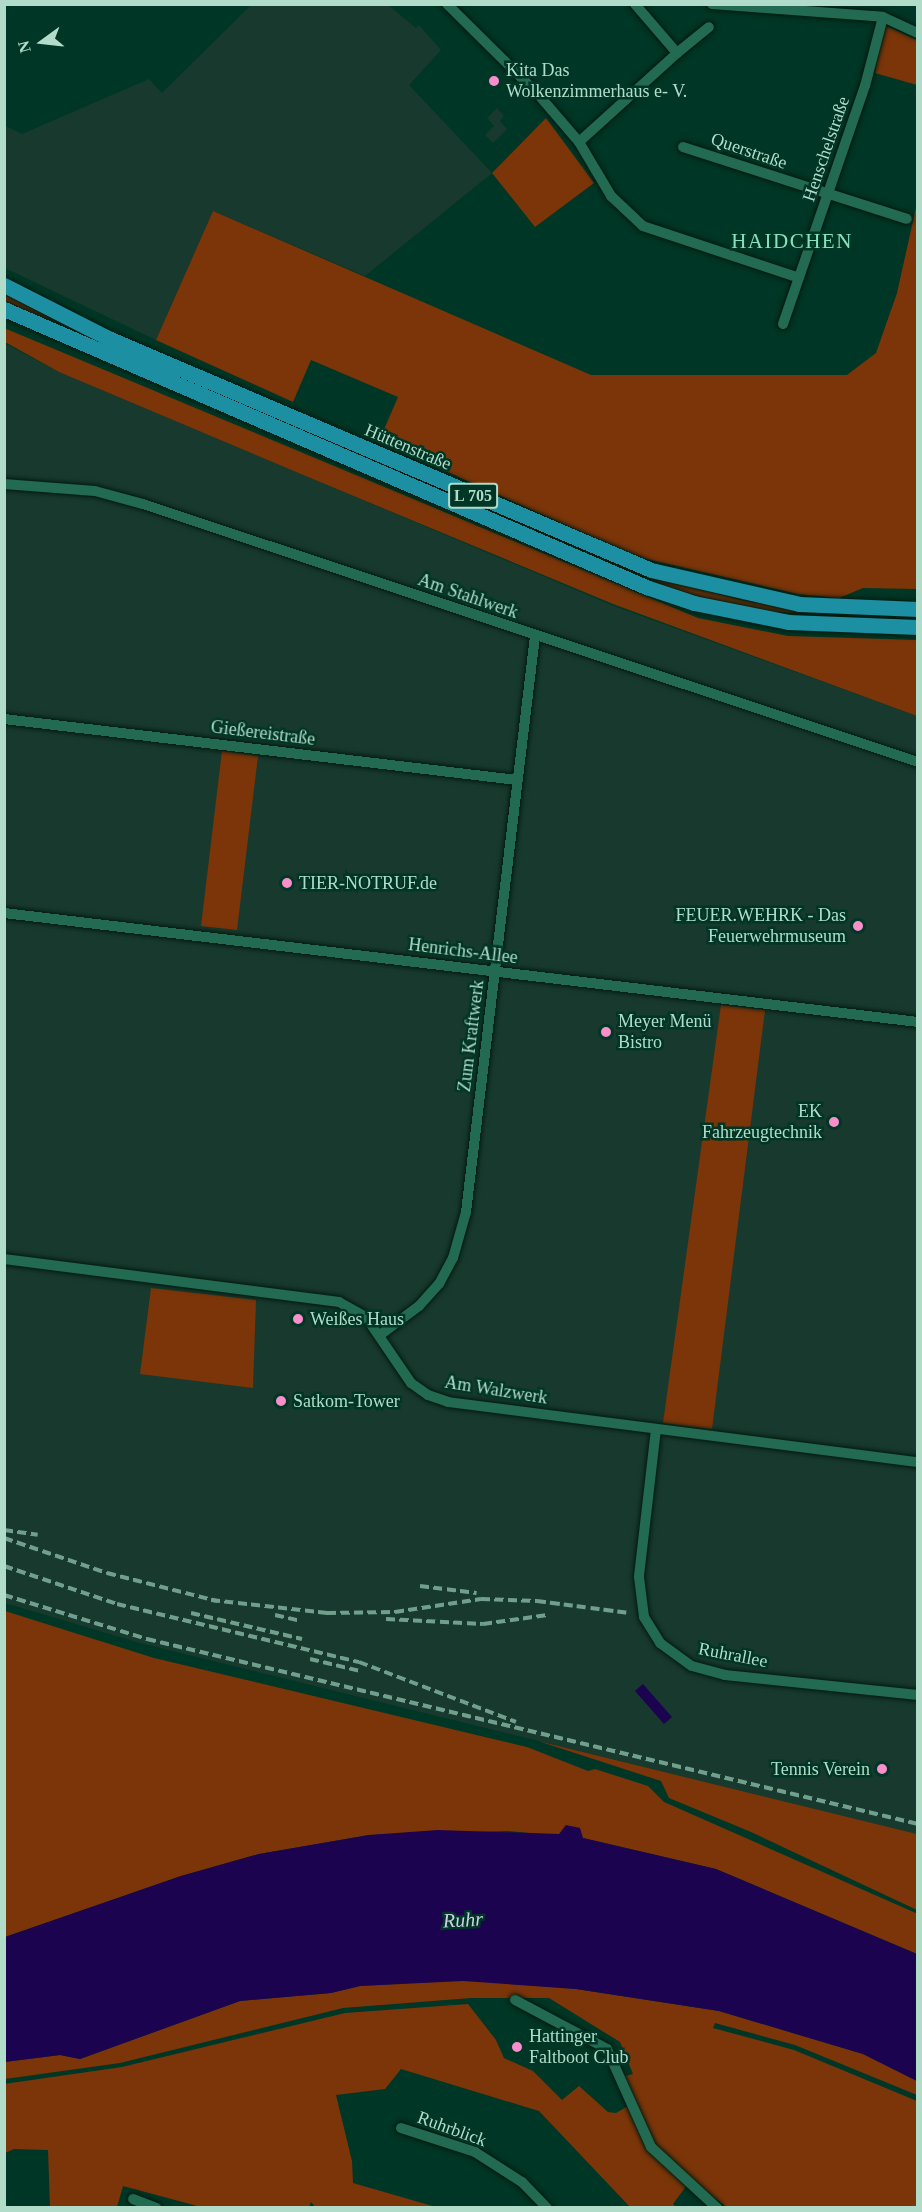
<!DOCTYPE html>
<html>
<head>
<meta charset="utf-8">
<style>
  body { margin:0 }
  #map { position:relative; width:922px; height:2212px; overflow:hidden; background:#003625; font-family:Georgia,serif }
  div>[style] { position:absolute }
  [style*='--x'] { left:calc(var(--x)*1px); top:calc(var(--y)*1px); width:calc(var(--w)*1px); rotate:calc(var(--a)*1deg) }
  .built>* { inset:0; background:#18392d }
  .green>* { inset:0; background:#7b3509 }
  .water>* { inset:0; background:#1c034f }
  .roads { filter:drop-shadow(0 0 2px #001a10) drop-shadow(0 0 2px #001a10) }
  .street>* { height:10px; margin:-5px; padding:0 5px; transform-origin:5px; border-radius:5px; background:#226a51 }
  .primary>* { height:15px; margin:-7.5px; padding:0 7.5px; transform-origin:7.5px; border-radius:7.5px; background:#1c90a2 }
  .rail>* { height:4px; margin-top:-2px; transform-origin:0; background:repeating-linear-gradient(90deg,#719f8d 0 9px,transparent 0 13.5px) }
  .dots>* { width:16px; height:16px; translate:-50% -50%; box-sizing:border-box; border:3px solid #003625; border-radius:50% }
  span { translate:-50% -50%; white-space:nowrap; text-align:center; line-height:1.15; -webkit-text-stroke:5px #003625; paint-order:stroke }
  .shield-label span { padding:2px 4px; background:#003625; border:2px solid; border-radius:4px; -webkit-text-stroke-width:0 }
  .shield-label { font-size:16px; color:#b2dcca; font-weight:700 }
  .poi-label { font-size:18px; color:#b2dcca }
  .left { translate:0 -50%; text-align:left }
  .right { translate:-100% -50%; text-align:right }
  .street-label { font-size:18px; color:#b2dcca }
  .water-label { font-size:20px; color:#d1d0eb; font-style:italic }
  .quarter-label { font-size:21px; color:#86e2bd; letter-spacing:1.5px }
  .frame { position:absolute; inset:0; border:6px solid #b2dcca; pointer-events:none }
  .north { position:absolute; left:12px; top:12px; width:60px; height:60px; -webkit-text-stroke:4px #003625; paint-order:stroke; rotate:255deg; font-size:16px; font-weight:700; line-height:24px; text-align:center; color:#b2dcca }
  .north::after { content:''; display:block; margin:auto; width:21px; height:27px; background:#b2dcca; clip-path:polygon(50% 0,100% 100%,50% 72%,0 100%) }
</style>
</head>
<body>
<div id="map">
  <div class="built">
    <i style="clip-path:polygon(251px 5px,388px 5px,416px 28px,419px 25px,441px 50px,409px 85px,492px 173px,365px 276px,213px 211px,156px 340px,5px 268px,4px 125px,22px 134px,149px 79px,162px 93px)"></i>
    <i style="clip-path:polygon(497px 108px,504px 116px,500px 121px,507px 129px,493px 143px,485px 135px,494px 126px,487px 118px)"></i>
    <i style="clip-path:polygon(4px 343px,59px 372px,614px 606px,917px 716px,917px 1834px,140px 1643px,5px 1603px)"></i>
  </div>
  <div class="green">
    <i style="clip-path:polygon(884px 25px,917px 40px,917px 85px,875px 73px)"></i>
    <i style="clip-path:polygon(546px 118px,594px 183px,535px 227px,492px 173px)"></i>
    <i style="clip-path:polygon(917px 203px,917px 589px,863px 588px,839px 598px,798px 594px,634px 556px,379px 441px,398px 397px,311px 360px,293px 402px,156px 340px,213px 211px,591px 375px,847px 375px,876px 353px,897px 293px)"></i>
    <i style="clip-path:polygon(4px 294px,107px 345px,646px 575px,745px 601px,833px 614px,917px 618px,759px 611px,678px 591px,606px 564px,5px 302px)"></i>
    <i style="clip-path:polygon(4px 328px,698px 618px,788px 636px,917px 640px,917px 716px,613px 604px,308px 477px,59px 372px,5px 342px)"></i>
    <i style="clip-path:polygon(222px 751px,258px 756px,237px 930px,201px 926px)"></i>
    <i style="clip-path:polygon(721px 1005px,765px 1010px,712px 1429px,663px 1423px)"></i>
    <i style="clip-path:polygon(151px 1288px,256px 1300px,253px 1388px,140px 1374px)"></i>
    <i style="clip-path:polygon(5px 1611px,154px 1658px,527px 1747px,588px 1771px,595px 1769px,648px 1786px,664px 1802px,918px 1914px,917px 1954px,716px 1869px,583px 1838px,507px 1831px,369px 1835px,259px 1854px,181px 1876px,5px 1937px)"></i>
    <i style="clip-path:polygon(538px 1741px,917px 1834px,917px 1910px,751px 1832px,669px 1798px,661px 1781px)"></i>
    <i style="clip-path:polygon(463px 1980px,576px 1989px,719px 2011px,863px 2054px,917px 2081px,917px 2095px,795px 2045px,715px 2023px,713px 2028px,794px 2050px,917px 2101px,917px 2207px,727px 2207px,688px 2179px,655px 2146px,625px 2076px,633px 2074px,620px 2042px,549px 1998px,471px 1998px,343px 2008px,120px 2063px,5px 2079px,4px 2062px,60px 2055px,80px 2059px,240px 2001px,331px 1993px,360px 1986px)"></i>
    <i style="clip-path:polygon(468px 2004px,496px 2040px,504px 2058px,533px 2071px,562px 2100px,579px 2086px,608px 2112px,616px 2113px,628px 2106px,649px 2150px,687px 2185px,673px 2204px,676px 2207px,630px 2207px,539px 2111px,401px 2069px,385px 2089px,336px 2095px,352px 2161px,353px 2183px,436px 2207px,316px 2208px,311px 2202px,309px 2207px,201px 2207px,123px 2186px,117px 2207px,50px 2207px,48px 2150px,14px 2149px,5px 2153px,4px 2084px,122px 2067px,345px 2013px)"></i>
  </div>
  <div class="water">
    <i style="clip-path:polygon(643px 1684px,672px 1717px,664px 1724px,635px 1691px)"></i>
    <i style="clip-path:polygon(566px 1825px,580px 1828px,583px 1838px,716px 1869px,917px 1954px,917px 2081px,863px 2054px,719px 2011px,576px 1989px,463px 1981px,360px 1986px,331px 1993px,240px 2001px,80px 2059px,60px 2055px,5px 2062px,5px 1937px,181px 1876px,259px 1854px,369px 1835px,438px 1830px,559px 1834px)"></i>
  </div>
  <div class="roads">
    <div class="street">
      <i style="--x:447;--y:4;--w:127;--a:44.7"></i>
      <i style="--x:537;--y:93;--w:65;--a:49.4"></i>
      <i style="--x:579;--y:142;--w:63;--a:59.3"></i>
      <i style="--x:611;--y:196;--w:44;--a:43.2"></i>
      <i style="--x:643;--y:226;--w:164;--a:18.4"></i>
      <i style="--x:712;--y:4;--w:171;--a:4.3"></i>
      <i style="--x:883;--y:17;--w:38;--a:25"></i>
      <i style="--x:677;--y:53;--w:41;--a:-39.1"></i>
      <i style="--x:579;--y:142;--w:132;--a:-42.2"></i>
      <i style="--x:677;--y:53;--w:65;--a:-130.6"></i>
      <i style="--x:683;--y:147;--w:235;--a:17.8"></i>
      <i style="--x:783;--y:324;--w:252;--a:-71"></i>
      <i style="--x:865;--y:86;--w:71;--a:-75.4"></i>
      <i style="--x:4;--y:484;--w:91;--a:4.4"></i>
      <i style="--x:95;--y:491;--w:50;--a:15.2"></i>
      <i style="--x:143;--y:504;--w:817;--a:18.41"></i>
      <i style="--x:4;--y:719;--w:517;--a:6.78"></i>
      <i style="--x:4;--y:913;--w:920;--a:6.8"></i>
      <i style="--x:4;--y:1259;--w:338;--a:7.3"></i>
      <i style="--x:339;--y:1302;--w:31;--a:29"></i>
      <i style="--x:366;--y:1317;--w:80;--a:55.7"></i>
      <i style="--x:411;--y:1383;--w:21;--a:35"></i>
      <i style="--x:428;--y:1395;--w:21;--a:19"></i>
      <i style="--x:448;--y:1402;--w:474;--a:7.3"></i>
      <i style="--x:380;--y:1335;--w:49;--a:-36.6"></i>
      <i style="--x:419;--y:1306;--w:30;--a:-48"></i>
      <i style="--x:439;--y:1284;--w:30;--a:-62"></i>
      <i style="--x:453;--y:1258;--w:48;--a:-74.2"></i>
      <i style="--x:466;--y:1212;--w:580;--a:-83.17"></i>
      <i style="--x:656;--y:1429;--w:149;--a:96.6"></i>
      <i style="--x:639;--y:1577;--w:40;--a:82.9"></i>
      <i style="--x:644;--y:1617;--w:31;--a:58"></i>
      <i style="--x:660;--y:1643;--w:39;--a:36"></i>
      <i style="--x:692;--y:1666;--w:34;--a:15"></i>
      <i style="--x:725;--y:1675;--w:194;--a:5.9"></i>
      <i style="--x:515;--y:2000;--w:104;--a:28"></i>
      <i style="--x:607;--y:2049;--w:107;--a:65.8"></i>
      <i style="--x:651;--y:2147;--w:90;--a:42.7"></i>
      <i style="--x:401;--y:2128;--w:78;--a:18"></i>
      <i style="--x:475;--y:2152;--w:56;--a:32.6"></i>
      <i style="--x:522;--y:2182;--w:36;--a:46"></i>
      <i style="--x:133;--y:2199;--w:25;--a:21"></i>
    </div>
    <div class="primary">
      <i style="--x:4;--y:285;--w:117;--a:27"></i>
      <i style="--x:108;--y:338;--w:590;--a:23.13"></i>
      <i style="--x:651;--y:570;--w:152;--a:12.9"></i>
      <i style="--x:799;--y:604;--w:119;--a:2.4"></i>
      <i style="--x:4;--y:309;--w:700;--a:23.41"></i>
      <i style="--x:646;--y:587;--w:51;--a:18.4"></i>
      <i style="--x:694;--y:603;--w:96;--a:11.4"></i>
      <i style="--x:788;--y:622;--w:130;--a:2.2"></i>
    </div>
  </div>
  <div class="rail">
    <i style="--x:4;--y:1530;--w:34;--a:8"></i>
    <i style="--x:4;--y:1538;--w:109;--a:18.8"></i>
    <i style="--x:107;--y:1573;--w:114;--a:14.3"></i>
    <i style="--x:4;--y:1566;--w:119;--a:18.6"></i>
    <i style="--x:117;--y:1604;--w:249;--a:13.5"></i>
    <i style="--x:359;--y:1662;--w:168;--a:20.9"></i>
    <i style="--x:420;--y:1586;--w:57;--a:7"></i>
    <i style="--x:4;--y:1595;--w:150;--a:17.1"></i>
    <i style="--x:147;--y:1639;--w:793;--a:13.49"></i>
    <i style="--x:211;--y:1600;--w:117;--a:6.4"></i>
    <i style="--x:327;--y:1613;--w:68;--a:-0.8"></i>
    <i style="--x:395;--y:1612;--w:87;--a:-8.6"></i>
    <i style="--x:481;--y:1599;--w:56;--a:2"></i>
    <i style="--x:537;--y:1601;--w:93;--a:7.4"></i>
    <i style="--x:191;--y:1613;--w:114;--a:13.2"></i>
    <i style="--x:275;--y:1615;--w:23;--a:13"></i>
    <i style="--x:386;--y:1619;--w:97;--a:3"></i>
    <i style="--x:483;--y:1624;--w:65;--a:-8"></i>
    <i style="--x:310;--y:1659;--w:51;--a:13.5"></i>
  </div>
  <div class="dots">
    <i style="left:494px;top:81px;background:#f98fca"></i>
    <i style="left:287px;top:883px;background:#f98fca"></i>
    <i style="left:858px;top:926px;background:#f98fca"></i>
    <i style="left:606px;top:1032px;background:#f98fca"></i>
    <i style="left:834px;top:1122px;background:#f98fca"></i>
    <i style="left:298px;top:1319px;background:#f98fca"></i>
    <i style="left:281px;top:1401px;background:#f98fca"></i>
    <i style="left:882px;top:1769px;background:#f98fca"></i>
    <i style="left:517px;top:2047px;background:#f98fca"></i>
  </div>
  <div class="shield-label">
    <span style="left:473px;top:496px">L 705</span>
  </div>
  <div class="poi-label">
    <span class="left" style="left:506px;top:81px">Kita Das<br>Wolkenzimmerhaus e- V.</span>
    <span class="left" style="left:299px;top:883px">TIER-NOTRUF.de</span>
    <span class="right" style="left:846px;top:926px">FEUER.WEHRK - Das<br>Feuerwehrmuseum</span>
    <span class="left" style="left:618px;top:1032px">Meyer Menü<br>Bistro</span>
    <span class="right" style="left:822px;top:1122px">EK<br>Fahrzeugtechnik</span>
    <span class="left" style="left:310px;top:1319px">Weißes Haus</span>
    <span class="left" style="left:293px;top:1401px">Satkom-Tower</span>
    <span class="right" style="left:870px;top:1769px">Tennis Verein</span>
    <span class="left" style="left:529px;top:2047px">Hattinger<br>Faltboot Club</span>
  </div>
  <div class="street-label">
    <span style="left:826px;top:149px;rotate:-71deg">Henschelstraße</span>
    <span style="left:749px;top:151px;rotate:19deg">Querstraße</span>
    <span style="left:408px;top:447px;rotate:23deg">Hüttenstraße</span>
    <span style="left:468px;top:596px;rotate:19deg">Am Stahlwerk</span>
    <span style="left:263px;top:733px;rotate:7deg">Gießereistraße</span>
    <span style="left:463px;top:951px;rotate:7deg">Henrichs-Allee</span>
    <span style="left:471px;top:1036px;rotate:-83deg">Zum Kraftwerk</span>
    <span style="left:496px;top:1390px;rotate:9deg">Am Walzwerk</span>
    <span style="left:733px;top:1655px;rotate:11deg">Ruhrallee</span>
    <span style="left:452px;top:2129px;rotate:20deg">Ruhrblick</span>
  </div>
  <div class="water-label">
    <span style="left:463px;top:1920px;rotate:-3deg">Ruhr</span>
  </div>
  <div class="quarter-label">
    <span style="left:792px;top:241px">HAIDCHEN</span>
  </div>
  <div class="frame"></div>
  <div class="north">N</div>
</div>
</body>
</html>
